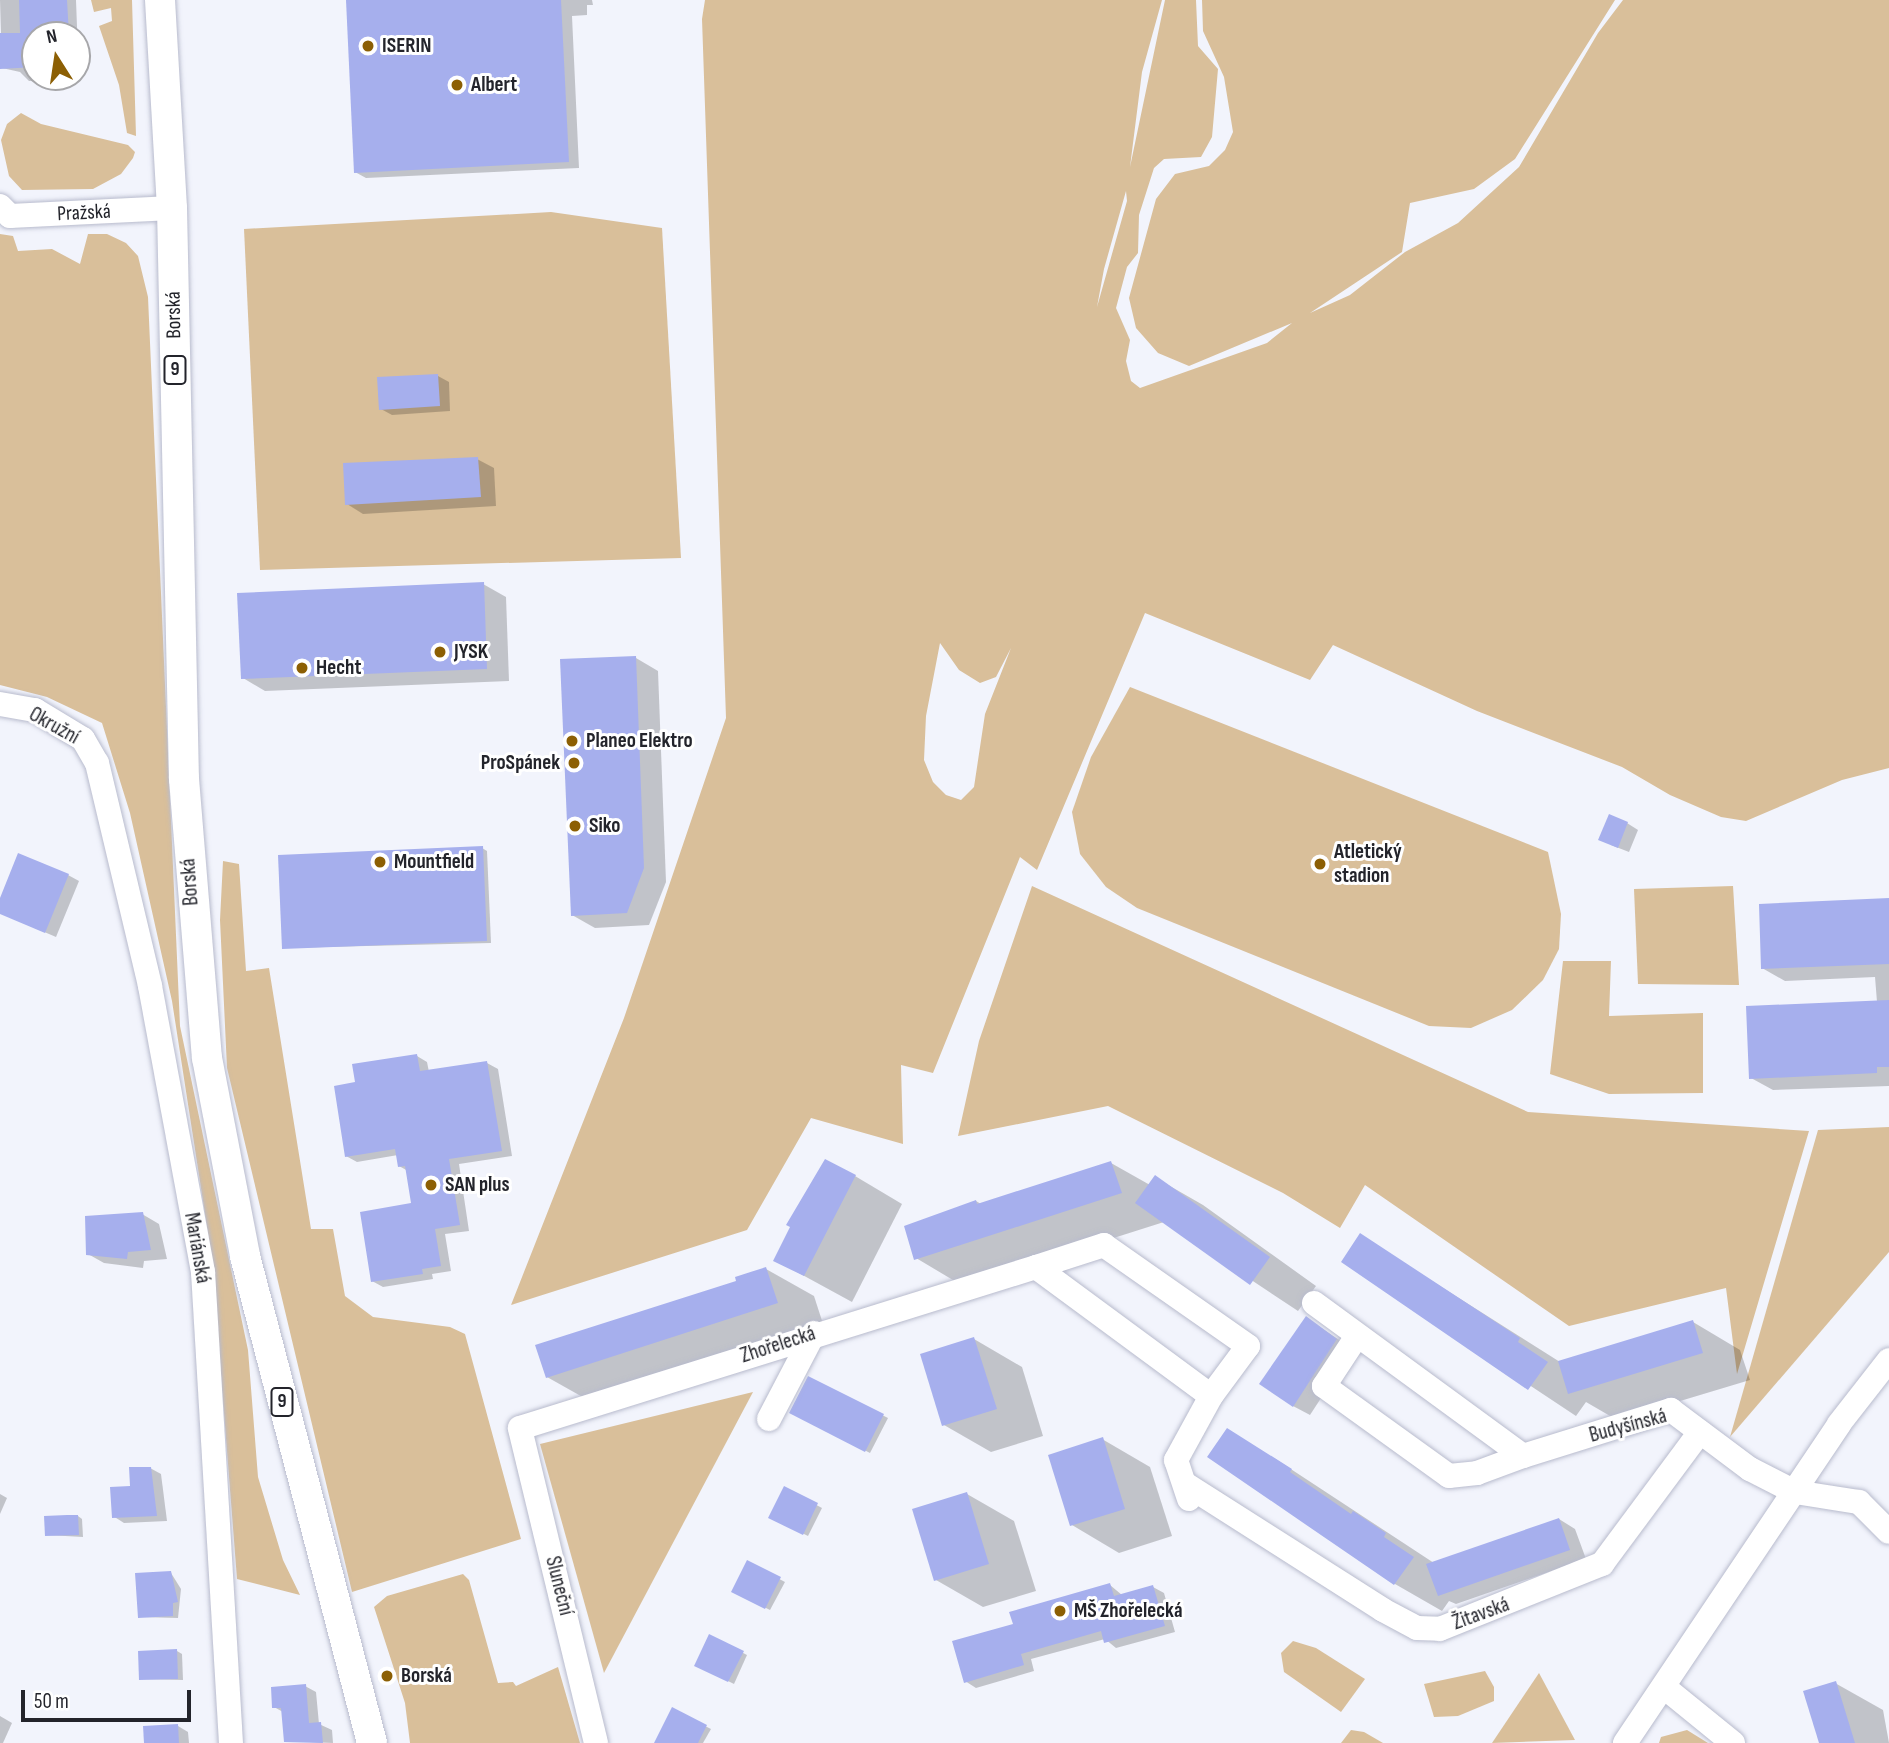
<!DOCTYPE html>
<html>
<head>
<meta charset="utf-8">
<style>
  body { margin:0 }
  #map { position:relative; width:1889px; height:1743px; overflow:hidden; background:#f2f4fc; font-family:"Sofia Sans Condensed",sans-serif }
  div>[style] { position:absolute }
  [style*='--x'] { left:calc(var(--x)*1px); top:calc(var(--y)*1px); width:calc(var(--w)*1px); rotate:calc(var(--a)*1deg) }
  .green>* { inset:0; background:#d9bf9a }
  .shadow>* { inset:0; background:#0003 }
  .building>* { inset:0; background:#a6afed }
  .roads { filter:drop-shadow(0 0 2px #b8bbcd) drop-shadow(0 0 2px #b8bbcd) }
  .minor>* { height:24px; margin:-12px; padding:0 12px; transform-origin:12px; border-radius:12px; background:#fff }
  .major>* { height:30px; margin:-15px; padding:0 15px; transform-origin:15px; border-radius:15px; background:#fff }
  .dots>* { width:19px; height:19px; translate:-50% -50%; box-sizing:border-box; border:4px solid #fff; border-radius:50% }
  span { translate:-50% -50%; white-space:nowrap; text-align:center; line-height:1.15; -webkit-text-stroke:6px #fff; paint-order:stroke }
  .shield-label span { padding:2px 5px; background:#fff; border:2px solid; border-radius:5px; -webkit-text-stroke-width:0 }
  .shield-label { font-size:19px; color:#23242b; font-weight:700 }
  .poi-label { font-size:21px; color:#23242b; font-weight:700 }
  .left { translate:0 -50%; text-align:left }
  .right { translate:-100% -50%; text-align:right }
  .street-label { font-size:21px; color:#23242b }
  .north { position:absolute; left:21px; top:21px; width:70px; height:70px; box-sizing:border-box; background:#fff; border:2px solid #a7a7aa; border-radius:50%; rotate:348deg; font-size:19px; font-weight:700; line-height:28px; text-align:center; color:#23242b }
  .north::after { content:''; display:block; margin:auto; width:24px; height:32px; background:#8c5f04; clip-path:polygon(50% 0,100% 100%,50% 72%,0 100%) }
  .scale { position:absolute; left:21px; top:1690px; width:170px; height:32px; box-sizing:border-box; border:4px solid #23242b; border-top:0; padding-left:9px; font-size:21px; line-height:24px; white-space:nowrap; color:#23242b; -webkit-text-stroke:5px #fff; paint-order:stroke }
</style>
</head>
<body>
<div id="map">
  <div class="green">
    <i style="clip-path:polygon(91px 0,132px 0,136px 136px,127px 133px,119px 85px,99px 26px,112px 21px,111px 8px,94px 12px)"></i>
    <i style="clip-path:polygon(evenodd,705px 0,1162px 0,1142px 72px,1130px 167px,1165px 0,1196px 0,1198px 46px,1218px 69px,1212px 137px,1201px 157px,1164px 159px,1154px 168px,1139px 215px,1138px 253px,1127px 267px,1116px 308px,1130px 340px,1126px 361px,1131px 381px,1140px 388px,1267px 343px,1292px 323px,1189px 366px,1158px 353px,1136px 328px,1129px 298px,1156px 199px,1175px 174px,1209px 166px,1225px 150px,1233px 132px,1224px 77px,1203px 31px,1202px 0,1615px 0,1515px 159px,1474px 189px,1410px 203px,1402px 252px,1310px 313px,1350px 295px,1405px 252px,1458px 223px,1519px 167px,1598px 33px,1623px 0,1889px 0,1889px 768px,1842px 780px,1746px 821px,1721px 817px,1670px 795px,1622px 767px,1477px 711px,1333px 645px,1310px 680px,1145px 613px,1037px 870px,1020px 857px,933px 1073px,901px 1065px,903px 1144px,811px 1118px,747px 1230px,511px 1305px,624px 1018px,726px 718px,702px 19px,705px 0,1126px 191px,1127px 201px,1097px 307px,1104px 269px,1126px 191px,705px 0,940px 643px,959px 670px,980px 683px,996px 677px,1011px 648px,985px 714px,974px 787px,961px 800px,946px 795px,933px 782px,924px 760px,926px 716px,940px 643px)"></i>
    <i style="clip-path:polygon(21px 113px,41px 124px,128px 145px,135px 152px,133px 158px,121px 174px,93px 189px,22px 190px,9px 176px,1px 140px,7px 124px)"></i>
    <i style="clip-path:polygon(551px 212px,662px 228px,681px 558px,260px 570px,244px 229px)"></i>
    <i style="clip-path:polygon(0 234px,13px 236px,18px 251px,52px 249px,80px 264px,88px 234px,107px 234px,126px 243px,138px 256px,148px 297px,180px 1026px,248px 1350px,258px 1477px,283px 1560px,300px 1595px,237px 1579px,212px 1259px,172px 1001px,130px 813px,102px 723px,47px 697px,0 685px)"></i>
    <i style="clip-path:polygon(1130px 687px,1548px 852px,1561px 914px,1559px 949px,1543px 980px,1512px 1010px,1471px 1028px,1429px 1026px,1137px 908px,1106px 887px,1080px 854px,1072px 812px,1091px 757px)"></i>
    <i style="clip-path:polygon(223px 861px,239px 864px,246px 971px,269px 968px,311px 1229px,333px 1229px,345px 1296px,373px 1317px,450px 1327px,465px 1334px,521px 1539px,352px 1592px,227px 1068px,220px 920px)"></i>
    <i style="clip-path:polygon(1032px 886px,1528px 1112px,1809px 1131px,1737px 1374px,1726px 1288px,1569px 1326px,1365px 1185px,1340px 1228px,1283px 1193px,1108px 1106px,958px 1136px,979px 1041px)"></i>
    <i style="clip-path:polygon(1733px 886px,1739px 985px,1638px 984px,1634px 889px)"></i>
    <i style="clip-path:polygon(1563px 961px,1611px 961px,1609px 1016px,1703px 1013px,1703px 1093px,1609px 1094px,1550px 1074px)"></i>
    <i style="clip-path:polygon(1889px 1127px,1889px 1252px,1730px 1437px,1818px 1130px)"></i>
    <i style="clip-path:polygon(753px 1392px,604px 1673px,540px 1444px)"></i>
    <i style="clip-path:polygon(463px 1574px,469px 1580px,498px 1683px,513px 1682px,516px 1686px,558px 1667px,580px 1743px,410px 1743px,405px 1703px,374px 1607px,387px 1596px)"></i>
    <i style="clip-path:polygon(1293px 1641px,1316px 1648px,1365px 1679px,1341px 1712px,1284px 1672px,1281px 1653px)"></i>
    <i style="clip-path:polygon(1485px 1671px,1494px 1687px,1494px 1701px,1458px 1716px,1434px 1717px,1424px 1684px)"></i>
    <i style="clip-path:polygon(1539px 1673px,1575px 1740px,1492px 1743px)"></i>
    <i style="clip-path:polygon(1351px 1730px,1364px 1732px,1383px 1743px,1341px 1743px)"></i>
    <i style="clip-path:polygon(1687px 1730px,1708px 1743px,1659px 1743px,1661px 1737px)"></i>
  </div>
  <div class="shadow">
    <i style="clip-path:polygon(evenodd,0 0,76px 0,79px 79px,29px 81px,20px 72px,2px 68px,0 0,35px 35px,77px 35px,77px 77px,35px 77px,35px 35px)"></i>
    <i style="clip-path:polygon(348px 0,592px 0,593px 5px,587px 5px,587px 15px,572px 16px,579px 168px,366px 178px,355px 172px)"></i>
    <i style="clip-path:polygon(438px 376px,449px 382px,450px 411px,392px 415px,381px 409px)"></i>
    <i style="clip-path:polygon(477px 459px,494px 468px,496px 506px,363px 514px,347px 504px)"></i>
    <i style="clip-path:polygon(483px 584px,506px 597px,509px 681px,265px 691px,243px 678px)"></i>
    <i style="clip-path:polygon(636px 658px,658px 671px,666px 882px,649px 925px,595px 928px,572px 915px)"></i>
    <i style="clip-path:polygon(1627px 823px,1638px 830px,1629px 852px,1611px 845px)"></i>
    <i style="clip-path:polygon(482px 848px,487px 851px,491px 943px,284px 948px)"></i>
    <i style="clip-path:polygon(68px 875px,79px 881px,56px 937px,0 913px,0 902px)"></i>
    <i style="clip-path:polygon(1889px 900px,1889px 1086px,1773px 1090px,1751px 1078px,1877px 1002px,1875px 977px,1785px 981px,1762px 968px)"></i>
    <i style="clip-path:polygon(417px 1056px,427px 1062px,429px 1072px,487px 1063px,498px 1069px,512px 1156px,459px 1164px,469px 1231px,445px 1234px,451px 1271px,432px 1274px,433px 1279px,383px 1287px,372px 1281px,413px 1204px,408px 1171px,399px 1166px,398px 1155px,357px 1162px,346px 1156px,357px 1084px)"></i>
    <i style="clip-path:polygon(1111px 1163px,1150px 1185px,1156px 1178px,1203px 1205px,1316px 1286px,1298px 1311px,1164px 1222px,963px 1286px,916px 1258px,976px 1201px,981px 1204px)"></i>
    <i style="clip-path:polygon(855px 1176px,902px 1204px,852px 1302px,775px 1260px)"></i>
    <i style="clip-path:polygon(142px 1214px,159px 1224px,167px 1259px,144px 1261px,143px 1268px,104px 1263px,88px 1254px)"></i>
    <i style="clip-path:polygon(1361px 1236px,1560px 1362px,1693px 1322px,1740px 1350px,1750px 1380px,1617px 1420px,1586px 1402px,1576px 1416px,1343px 1261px)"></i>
    <i style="clip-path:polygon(766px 1269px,814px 1296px,825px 1330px,595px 1404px,547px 1377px)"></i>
    <i style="clip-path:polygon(1306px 1318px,1353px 1349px,1310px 1415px,1293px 1406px)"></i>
    <i style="clip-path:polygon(974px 1339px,1022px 1367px,1043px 1436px,991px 1452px,944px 1425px)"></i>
    <i style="clip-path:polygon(809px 1378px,888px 1418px,870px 1453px,791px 1412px)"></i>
    <i style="clip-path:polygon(1102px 1439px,1150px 1467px,1172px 1536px,1119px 1553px,1072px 1525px)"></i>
    <i style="clip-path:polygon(1274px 1458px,1434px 1563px,1559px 1519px,1575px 1529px,1586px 1559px,1456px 1604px,1449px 1601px,1442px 1611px,1395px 1584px)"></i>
    <i style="clip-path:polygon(150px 1468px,161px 1474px,167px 1521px,124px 1523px,113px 1516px)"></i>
    <i style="clip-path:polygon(785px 1488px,822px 1508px,808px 1536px,770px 1517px)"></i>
    <i style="clip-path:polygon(0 1494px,7px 1498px,0 1514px)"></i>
    <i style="clip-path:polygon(967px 1494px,1014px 1521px,1036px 1591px,983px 1607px,936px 1580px)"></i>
    <i style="clip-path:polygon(78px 1516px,82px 1519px,83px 1537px,47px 1535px)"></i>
    <i style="clip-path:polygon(747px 1562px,785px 1582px,770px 1610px,733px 1591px)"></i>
    <i style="clip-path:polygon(171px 1573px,181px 1589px,178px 1618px,140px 1617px)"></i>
    <i style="clip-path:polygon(1110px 1585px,1122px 1595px,1153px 1587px,1164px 1593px,1175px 1632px,1116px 1648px,1105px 1639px,1031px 1659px,1034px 1671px,976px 1688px,965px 1681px)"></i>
    <i style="clip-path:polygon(710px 1636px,747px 1655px,734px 1684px,696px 1665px)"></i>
    <i style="clip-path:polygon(177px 1651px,182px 1654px,183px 1680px,141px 1679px)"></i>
    <i style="clip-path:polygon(1835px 1683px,1883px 1710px,1889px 1743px,1821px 1743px)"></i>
    <i style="clip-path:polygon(305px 1686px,316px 1692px,319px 1724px,332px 1730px,333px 1743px,285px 1741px,283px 1712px,274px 1707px)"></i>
    <i style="clip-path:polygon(673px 1710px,711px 1729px,703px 1743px,669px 1743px)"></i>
    <i style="clip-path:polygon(0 1716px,12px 1723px,3px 1743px,0 1743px)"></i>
    <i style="clip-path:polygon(178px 1726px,188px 1732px,189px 1743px,145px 1743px)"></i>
  </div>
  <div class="building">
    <i style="clip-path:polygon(19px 0,67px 0,69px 35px,35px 35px,35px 67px,0 69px,0 33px,20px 33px)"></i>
    <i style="clip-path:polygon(346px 0,561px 0,569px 162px,354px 173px)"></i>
    <i style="clip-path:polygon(438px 374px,440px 406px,379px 410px,377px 377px)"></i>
    <i style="clip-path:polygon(478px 457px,481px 497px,345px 505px,343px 463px)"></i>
    <i style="clip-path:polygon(484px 582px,487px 669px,241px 679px,237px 593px)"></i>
    <i style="clip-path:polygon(636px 656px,644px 868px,627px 913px,571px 916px,560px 659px)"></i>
    <i style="clip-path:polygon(1609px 814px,1628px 822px,1618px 848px,1598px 840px)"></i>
    <i style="clip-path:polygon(483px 846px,487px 941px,282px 949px,278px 855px)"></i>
    <i style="clip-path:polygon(18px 853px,69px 874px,45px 933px,0 914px,0 898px)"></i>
    <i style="clip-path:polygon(1889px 898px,1889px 964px,1761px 969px,1759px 904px)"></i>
    <i style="clip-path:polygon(1889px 1000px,1889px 1067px,1877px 1067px,1877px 1073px,1749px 1079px,1746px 1006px)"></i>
    <i style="clip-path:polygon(417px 1054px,420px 1071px,487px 1061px,502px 1151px,449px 1159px,460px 1225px,435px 1229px,441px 1266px,422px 1269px,423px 1274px,371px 1282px,360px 1212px,411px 1203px,405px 1166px,398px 1167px,395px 1149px,345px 1157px,334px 1086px,355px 1082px,352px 1064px)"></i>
    <i style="clip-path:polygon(825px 1159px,856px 1175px,804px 1276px,773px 1261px,790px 1227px,786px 1225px)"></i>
    <i style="clip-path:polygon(1111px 1161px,1122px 1193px,914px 1260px,904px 1226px,976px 1200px,977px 1204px)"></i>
    <i style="clip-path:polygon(1155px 1175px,1270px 1257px,1250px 1285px,1135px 1203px)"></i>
    <i style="clip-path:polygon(143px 1212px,151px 1250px,128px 1252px,127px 1259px,86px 1255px,85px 1216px)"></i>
    <i style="clip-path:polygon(1360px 1233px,1520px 1338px,1518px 1342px,1548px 1362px,1528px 1390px,1341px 1262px)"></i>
    <i style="clip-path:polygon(766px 1267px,778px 1303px,546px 1378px,535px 1345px,736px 1281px,735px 1277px)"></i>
    <i style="clip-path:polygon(1306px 1316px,1337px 1339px,1293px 1407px,1259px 1384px)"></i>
    <i style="clip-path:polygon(1693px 1320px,1703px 1353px,1568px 1394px,1558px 1361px)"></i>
    <i style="clip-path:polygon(974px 1337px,997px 1409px,942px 1426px,920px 1354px)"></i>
    <i style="clip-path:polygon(808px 1376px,884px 1414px,865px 1452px,789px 1413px)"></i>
    <i style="clip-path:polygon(1227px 1428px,1292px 1469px,1290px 1472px,1351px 1514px,1353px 1511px,1386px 1533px,1384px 1537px,1414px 1557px,1394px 1585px,1207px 1457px)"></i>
    <i style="clip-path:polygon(1103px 1437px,1125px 1509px,1070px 1526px,1048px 1455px)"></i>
    <i style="clip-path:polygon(129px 1467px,151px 1467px,157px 1516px,112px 1518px,110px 1487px,130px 1486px)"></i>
    <i style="clip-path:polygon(784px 1486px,818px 1503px,803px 1535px,768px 1518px)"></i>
    <i style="clip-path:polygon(967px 1492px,989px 1564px,934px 1581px,912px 1509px)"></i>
    <i style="clip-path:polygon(67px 1515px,78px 1515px,79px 1535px,45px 1536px,44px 1516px)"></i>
    <i style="clip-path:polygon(1559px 1518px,1570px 1550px,1438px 1596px,1426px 1564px)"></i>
    <i style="clip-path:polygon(747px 1560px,781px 1577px,765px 1609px,731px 1592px)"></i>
    <i style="clip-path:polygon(171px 1571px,178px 1602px,173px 1603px,173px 1616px,138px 1618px,135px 1573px)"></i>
    <i style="clip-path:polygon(1110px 1583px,1114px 1596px,1153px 1585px,1165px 1626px,1104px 1643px,1101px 1631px,1021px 1654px,1024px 1665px,964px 1683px,952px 1641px,1013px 1624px,1009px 1612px)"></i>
    <i style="clip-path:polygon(709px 1634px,744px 1651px,728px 1682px,694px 1666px)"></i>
    <i style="clip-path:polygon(177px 1649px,178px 1679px,139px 1680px,138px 1651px)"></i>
    <i style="clip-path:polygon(1836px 1681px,1855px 1743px,1819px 1743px,1803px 1691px)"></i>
    <i style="clip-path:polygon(306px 1684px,309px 1723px,321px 1722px,323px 1743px,284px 1742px,281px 1708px,272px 1708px,271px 1687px)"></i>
    <i style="clip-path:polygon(672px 1707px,707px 1725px,698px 1743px,654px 1743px)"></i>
    <i style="clip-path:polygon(178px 1724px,179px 1743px,144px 1743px,143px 1726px)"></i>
  </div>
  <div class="roads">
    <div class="minor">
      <i style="--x:0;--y:206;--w:14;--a:45"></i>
      <i style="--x:10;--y:216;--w:162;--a:-2.8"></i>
      <i style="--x:0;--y:704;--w:36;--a:10"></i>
      <i style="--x:35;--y:710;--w:56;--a:31.1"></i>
      <i style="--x:83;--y:739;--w:28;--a:60"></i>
      <i style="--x:97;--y:763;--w:229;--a:76.6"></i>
      <i style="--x:150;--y:986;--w:291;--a:79.5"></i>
      <i style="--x:203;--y:1272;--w:472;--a:86.6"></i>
      <i style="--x:1314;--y:1303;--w:259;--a:36.2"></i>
      <i style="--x:1523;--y:1456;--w:155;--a:-17.3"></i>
      <i style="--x:1671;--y:1410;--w:99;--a:36.8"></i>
      <i style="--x:1750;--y:1469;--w:51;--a:27.1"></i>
      <i style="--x:1795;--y:1492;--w:65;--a:8.9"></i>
      <i style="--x:1859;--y:1502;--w:42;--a:45"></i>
      <i style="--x:1357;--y:1336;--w:60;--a:123.4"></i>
      <i style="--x:1324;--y:1386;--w:154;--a:35.8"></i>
      <i style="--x:1449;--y:1476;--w:28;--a:-6"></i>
      <i style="--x:1477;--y:1473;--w:49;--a:-20.3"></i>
      <i style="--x:769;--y:1419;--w:97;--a:-62.4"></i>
      <i style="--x:1187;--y:1485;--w:232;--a:32.5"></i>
      <i style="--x:1383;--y:1610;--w:38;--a:28"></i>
      <i style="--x:1417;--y:1628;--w:23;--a:2"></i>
      <i style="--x:1440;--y:1629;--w:175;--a:-21.9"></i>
      <i style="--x:1602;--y:1564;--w:164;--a:-53.4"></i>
      <i style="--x:1189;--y:1499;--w:41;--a:-108.4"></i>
      <i style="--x:1176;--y:1460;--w:73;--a:-61.3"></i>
      <i style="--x:1664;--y:1687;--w:89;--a:39.1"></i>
      <i style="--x:596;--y:1743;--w:324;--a:-103.6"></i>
      <i style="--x:520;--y:1428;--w:541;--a:-17.33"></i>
      <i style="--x:1036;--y:1267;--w:217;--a:36.4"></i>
      <i style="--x:1211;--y:1396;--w:62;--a:-53.5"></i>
      <i style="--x:1248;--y:1346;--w:176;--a:-145"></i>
      <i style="--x:1104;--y:1245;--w:71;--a:162.1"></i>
      <i style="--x:1625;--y:1743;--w:384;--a:-56.1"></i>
      <i style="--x:1839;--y:1424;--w:81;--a:-52"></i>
    </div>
    <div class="major">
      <i style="--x:160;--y:0;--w:208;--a:86.7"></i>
      <i style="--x:172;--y:208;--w:571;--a:88.8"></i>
      <i style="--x:184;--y:779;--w:280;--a:85.3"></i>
      <i style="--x:207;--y:1058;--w:202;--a:79.1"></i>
      <i style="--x:245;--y:1256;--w:503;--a:75.38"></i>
    </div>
  </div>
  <div class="dots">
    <i style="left:368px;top:46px;background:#8c5f04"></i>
    <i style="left:457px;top:85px;background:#8c5f04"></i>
    <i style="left:440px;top:652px;background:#8c5f04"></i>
    <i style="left:302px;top:668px;background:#8c5f04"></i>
    <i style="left:572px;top:741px;background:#8c5f04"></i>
    <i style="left:574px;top:763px;background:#8c5f04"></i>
    <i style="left:575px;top:826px;background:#8c5f04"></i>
    <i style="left:380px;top:862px;background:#8c5f04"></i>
    <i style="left:1320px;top:864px;background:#8c5f04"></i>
    <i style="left:431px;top:1185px;background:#8c5f04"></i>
    <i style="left:1060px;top:1611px;background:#8c5f04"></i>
    <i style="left:387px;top:1676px;background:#8c5f04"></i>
  </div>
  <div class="shield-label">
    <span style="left:175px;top:370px">9</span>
    <span style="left:282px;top:1402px">9</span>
  </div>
  <div class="poi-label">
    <span class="left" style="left:382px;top:46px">ISERIN</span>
    <span class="left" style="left:471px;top:85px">Albert</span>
    <span class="left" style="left:454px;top:652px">JYSK</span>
    <span class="left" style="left:316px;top:668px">Hecht</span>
    <span class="left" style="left:586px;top:741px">Planeo Elektro</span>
    <span class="right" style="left:560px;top:763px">ProSpánek</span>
    <span class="left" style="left:589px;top:826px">Siko</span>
    <span class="left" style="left:1334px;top:864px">Atletický<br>stadion</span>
    <span class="left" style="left:394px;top:862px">Mountfield</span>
    <span class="left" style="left:445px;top:1185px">SAN plus</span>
    <span class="left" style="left:1074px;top:1611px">MŠ Zhořelecká</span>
    <span class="left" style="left:401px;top:1676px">Borská</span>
  </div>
  <div class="street-label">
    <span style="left:84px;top:213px;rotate:-3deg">Pražská</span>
    <span style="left:174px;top:315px;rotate:-91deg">Borská</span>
    <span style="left:54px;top:726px;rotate:29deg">Okružní</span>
    <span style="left:190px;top:882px;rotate:-94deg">Borská</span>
    <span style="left:197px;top:1248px;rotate:80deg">Mariánská</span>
    <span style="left:778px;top:1345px;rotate:-18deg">Zhořelecká</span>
    <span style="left:1628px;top:1426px;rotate:-15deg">Budyšínská</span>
    <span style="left:559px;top:1586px;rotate:76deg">Sluneční</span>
    <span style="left:1481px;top:1614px;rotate:-20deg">Žitavská</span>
  </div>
  <div class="north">N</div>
  <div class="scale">50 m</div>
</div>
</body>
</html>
